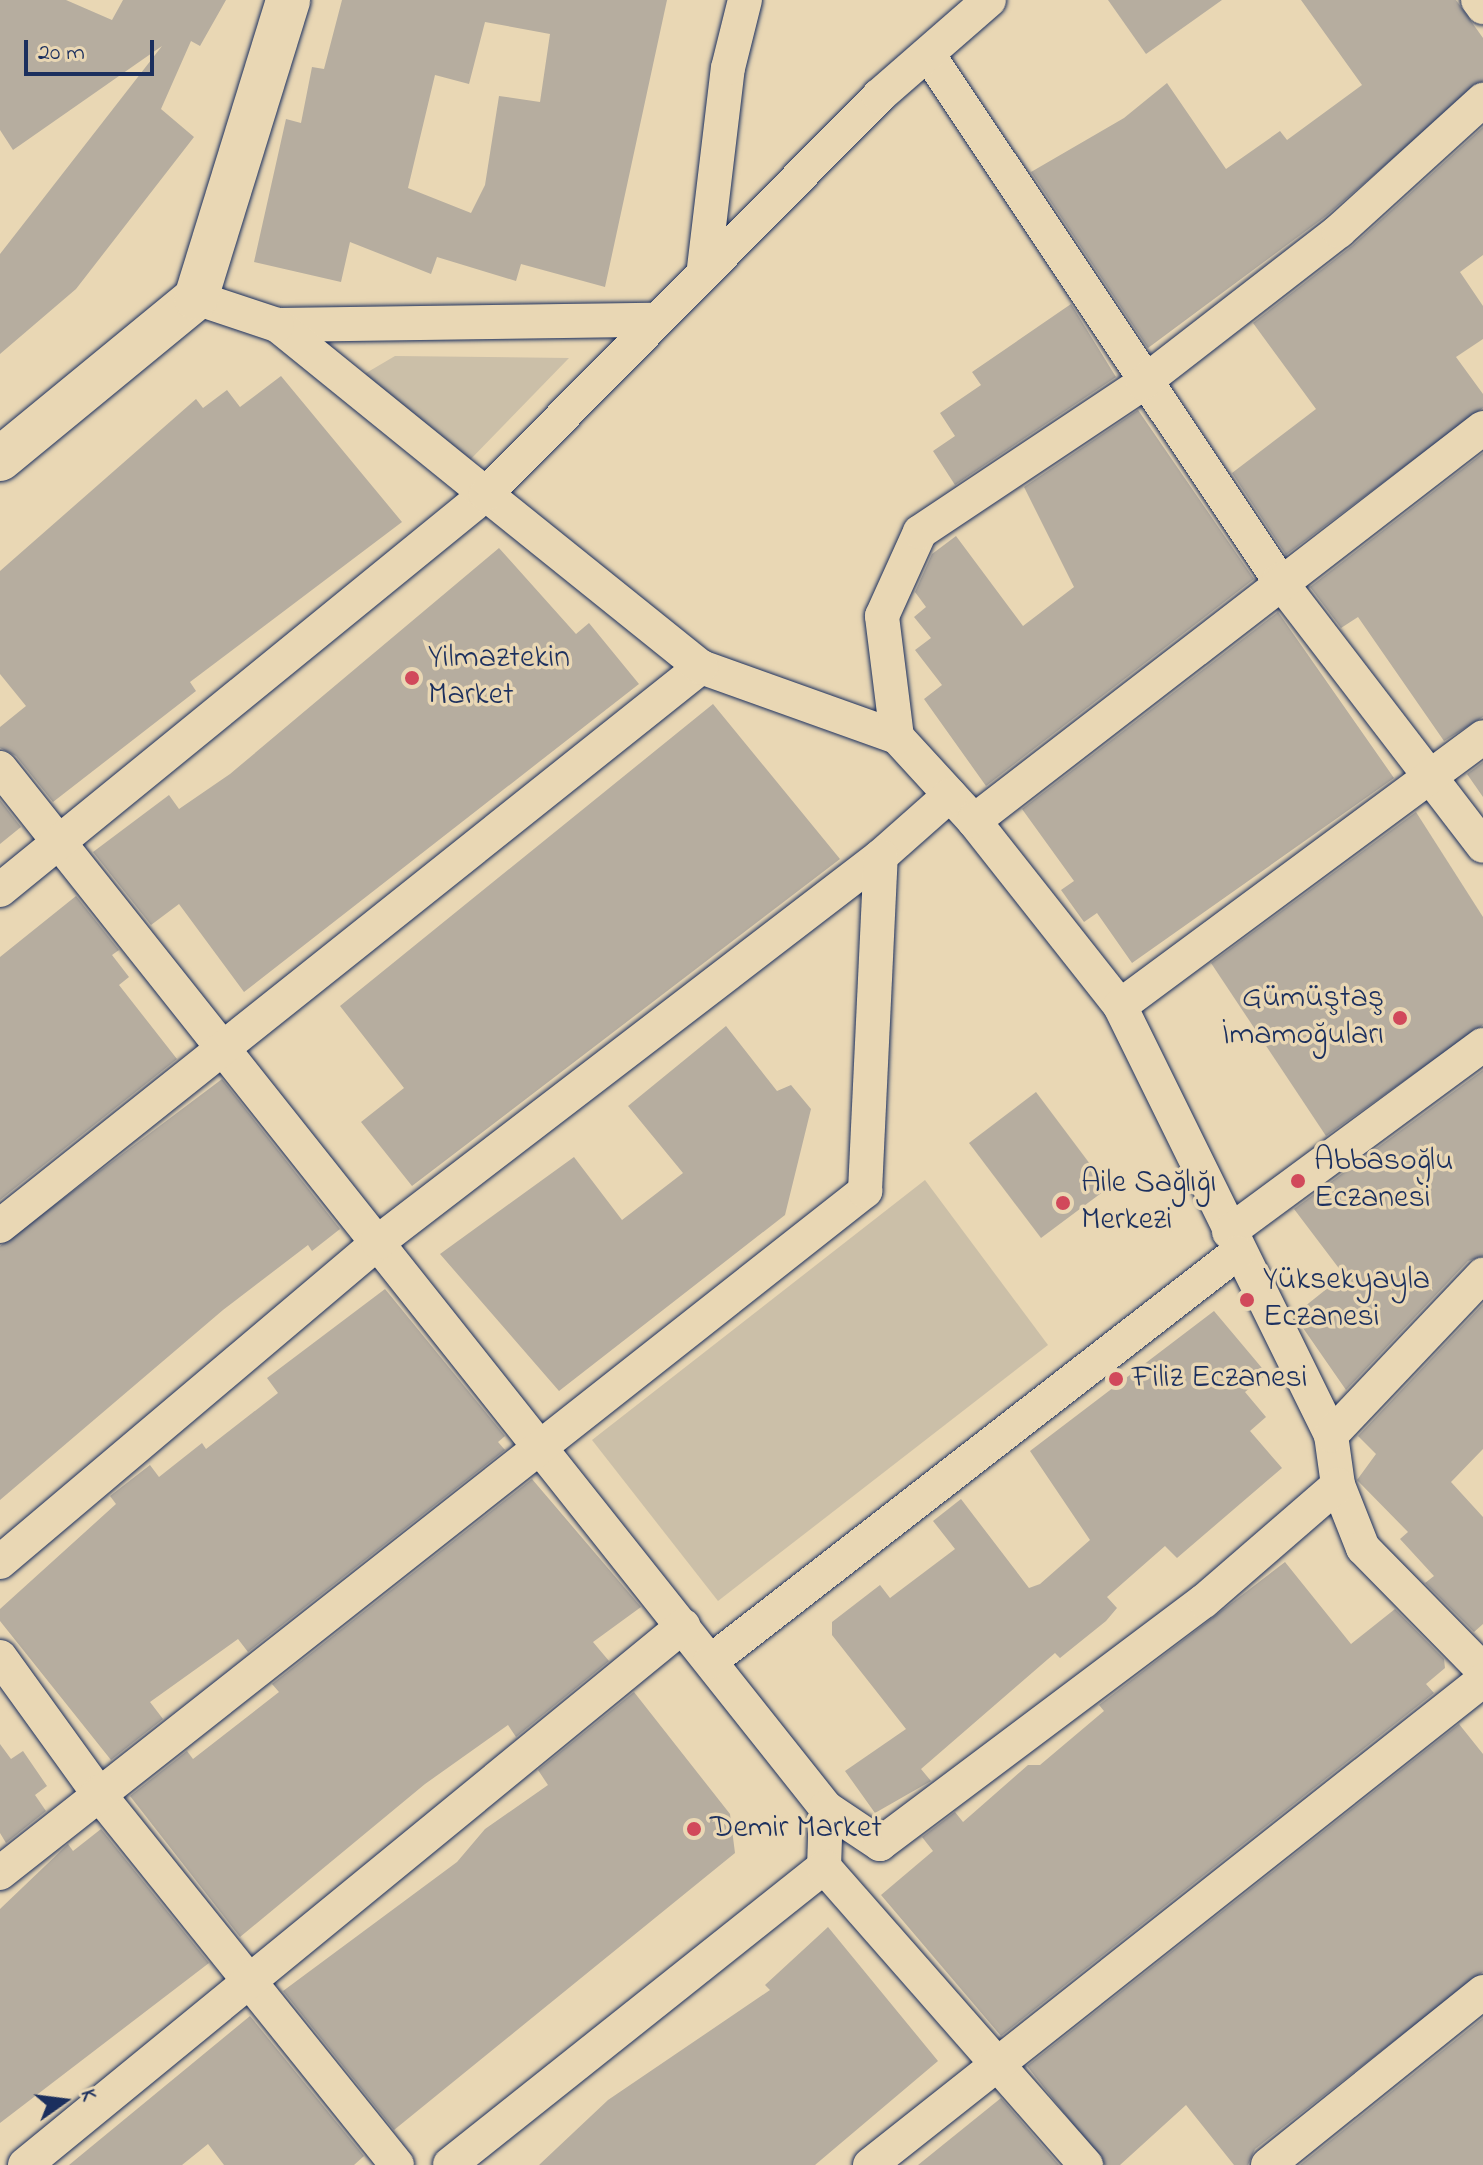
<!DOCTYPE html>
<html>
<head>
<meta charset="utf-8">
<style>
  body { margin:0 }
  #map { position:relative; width:1483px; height:2165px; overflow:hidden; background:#e9d7b4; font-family:"Indie Flower",sans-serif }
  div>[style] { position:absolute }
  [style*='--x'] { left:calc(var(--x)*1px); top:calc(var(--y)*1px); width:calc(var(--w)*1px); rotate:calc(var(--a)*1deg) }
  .green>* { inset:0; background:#cbbfa8 }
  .building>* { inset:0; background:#b6ad9f }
  .roads { filter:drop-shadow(0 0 2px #1b2f5e) drop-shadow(0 0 2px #1b2f5e) }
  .street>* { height:34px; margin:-17px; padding:0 17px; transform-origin:17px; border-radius:17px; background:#e9d7b4 }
  .secondary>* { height:44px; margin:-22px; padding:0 22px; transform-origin:22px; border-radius:22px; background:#e9d7b4 }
  .dots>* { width:22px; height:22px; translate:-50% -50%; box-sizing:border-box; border:4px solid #e9d7b4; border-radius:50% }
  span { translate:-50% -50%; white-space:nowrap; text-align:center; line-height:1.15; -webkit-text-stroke:7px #e9d7b4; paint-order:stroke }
  .poi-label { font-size:32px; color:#1b2f5e }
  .left { translate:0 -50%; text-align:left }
  .right { translate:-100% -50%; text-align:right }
  .north { position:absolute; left:24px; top:2061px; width:80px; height:80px; -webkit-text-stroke:6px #e9d7b4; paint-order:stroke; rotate:76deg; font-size:22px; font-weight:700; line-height:32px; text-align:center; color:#1b2f5e }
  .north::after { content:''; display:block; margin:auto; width:28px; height:36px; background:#1b2f5e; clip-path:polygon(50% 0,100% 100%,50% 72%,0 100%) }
  .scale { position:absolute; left:24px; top:40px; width:130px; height:36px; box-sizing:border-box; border:4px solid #1b2f5e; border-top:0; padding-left:10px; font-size:24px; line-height:28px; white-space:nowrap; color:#1b2f5e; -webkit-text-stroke:6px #e9d7b4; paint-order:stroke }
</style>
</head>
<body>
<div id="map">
  <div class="green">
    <i style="clip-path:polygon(395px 356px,569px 358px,467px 463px,361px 376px)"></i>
    <i style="clip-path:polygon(925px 1180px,1048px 1345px,718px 1601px,592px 1440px)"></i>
  </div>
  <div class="building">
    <i style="clip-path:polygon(0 0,66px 0,112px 20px,123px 0,226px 0,200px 46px,191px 41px,161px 109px,194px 137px,76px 289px,0 354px,0 254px,162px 46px,13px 150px,0 130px)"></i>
    <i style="clip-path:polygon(evenodd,342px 0,667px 0,605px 287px,521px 264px,516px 281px,437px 257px,431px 274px,350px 242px,341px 282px,254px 262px,286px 119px,301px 123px,312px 67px,324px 69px,342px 0,485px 22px,550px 34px,540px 102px,499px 96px,485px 185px,471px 213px,408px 188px,435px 75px,469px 84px,485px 22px)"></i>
    <i style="clip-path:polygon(1108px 0,1222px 0,1146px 54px)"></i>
    <i style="clip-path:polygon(1301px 0,1456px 0,1483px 38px,1483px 81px,1326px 216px,1148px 348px,1031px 172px,1124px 118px,1167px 83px,1226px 169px,1280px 131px,1287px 140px,1362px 85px)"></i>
    <i style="clip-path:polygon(1483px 127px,1483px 255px,1460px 272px,1483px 306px,1483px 339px,1456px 357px,1483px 394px,1483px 408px,1286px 555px,1232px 473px,1316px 409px,1253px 323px,1352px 246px)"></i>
    <i style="clip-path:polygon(1071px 304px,1116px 377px,955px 485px,933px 451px,955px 436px,940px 413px,981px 385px,972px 372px)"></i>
    <i style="clip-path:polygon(281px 376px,402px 522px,190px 682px,196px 691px,53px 802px,16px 756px,0 748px,0 727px,26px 706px,0 674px,0 571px,196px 399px,203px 408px,227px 390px,240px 407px)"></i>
    <i style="clip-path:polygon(1138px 410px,1254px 579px,986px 786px,924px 699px,942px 685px,915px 650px,931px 638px,914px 617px,926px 607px,915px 592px,932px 554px,956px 536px,1023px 626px,1074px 587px,1024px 487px)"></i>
    <i style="clip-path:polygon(1483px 453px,1483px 717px,1444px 741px,1358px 617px,1341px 628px,1310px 587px)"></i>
    <i style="clip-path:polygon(499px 548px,576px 634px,589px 623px,639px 684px,244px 992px,179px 904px,151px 925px,93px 852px,169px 795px,179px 809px,230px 774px)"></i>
    <i style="clip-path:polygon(1278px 612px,1394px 778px,1132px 963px,1097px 913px,1084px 922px,1061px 890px,1074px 881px,1022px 809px)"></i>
    <i style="clip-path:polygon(713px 704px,840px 859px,412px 1186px,361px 1122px,404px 1088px,340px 1006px)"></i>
    <i style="clip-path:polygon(1483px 762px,1483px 797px,1467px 774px)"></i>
    <i style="clip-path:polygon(0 800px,21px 827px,0 844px)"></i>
    <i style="clip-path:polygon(1416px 812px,1483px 917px,1483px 1025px,1326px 1136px,1211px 963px)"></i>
    <i style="clip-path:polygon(76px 896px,119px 950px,112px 955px,129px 977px,119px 985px,177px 1059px,0 1200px,0 957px)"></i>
    <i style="clip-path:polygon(726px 1026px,777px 1091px,791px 1085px,811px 1109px,785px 1215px,559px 1391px,440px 1254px,574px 1157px,622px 1220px,683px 1173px,628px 1106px)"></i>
    <i style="clip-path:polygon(1483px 1070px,1483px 1256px,1468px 1261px,1346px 1390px,1294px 1315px,1344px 1275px,1294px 1209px)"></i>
    <i style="clip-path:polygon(222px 1079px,340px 1229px,312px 1251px,308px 1245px,223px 1310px,0 1500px,0 1246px)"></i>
    <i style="clip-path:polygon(1036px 1092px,1108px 1188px,1041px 1238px,969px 1143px)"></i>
    <i style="clip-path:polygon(385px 1289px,505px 1436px,498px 1442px,505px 1450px,248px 1652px,238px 1639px,150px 1702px,163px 1719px,111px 1760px,0 1621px,0 1609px,116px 1504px,110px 1496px,150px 1465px,159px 1477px,202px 1443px,206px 1449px,278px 1393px,267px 1378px)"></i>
    <i style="clip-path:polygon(1483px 1304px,1483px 1449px,1451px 1482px,1483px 1517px,1483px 1624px,1474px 1632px,1425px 1583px,1434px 1576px,1400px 1539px,1408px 1532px,1357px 1480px,1376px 1454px,1358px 1436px)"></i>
    <i style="clip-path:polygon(1214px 1311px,1267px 1374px,1245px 1392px,1266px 1417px,1250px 1431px,1282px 1468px,1177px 1558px,1165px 1546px,1107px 1597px,1117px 1608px,1106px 1621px,1060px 1658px,1055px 1653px,921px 1769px,931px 1781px,875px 1813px,845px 1771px,906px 1729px,832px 1635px,832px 1622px,880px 1585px,890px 1598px,955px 1549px,933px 1521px,961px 1499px,1029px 1588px,1040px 1584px,1090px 1540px,1030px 1451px)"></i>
    <i style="clip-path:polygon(532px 1479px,641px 1607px,593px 1642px,609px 1661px,516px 1737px,508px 1725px,425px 1784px,240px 1937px,130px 1796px,187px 1751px,193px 1759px,279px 1692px,272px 1684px)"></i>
    <i style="clip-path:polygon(1285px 1562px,1351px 1644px,1395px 1609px,1444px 1659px,1445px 1668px,1426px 1684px,1434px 1693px,1001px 2036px,881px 1895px,933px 1851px,922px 1837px,955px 1812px,963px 1822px,1028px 1765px,1040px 1765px,1104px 1711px,1099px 1705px)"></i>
    <i style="clip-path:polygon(634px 1692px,730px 1814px,735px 1853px,394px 2130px,283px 1991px,457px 1862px,485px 1829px,548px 1785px,538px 1770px)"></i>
    <i style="clip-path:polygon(1459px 1724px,1483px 1754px,1483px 1972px,1255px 2149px,1248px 2165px,1234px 2165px,1186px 2105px,1120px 2165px,1105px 2165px,1027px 2066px)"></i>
    <i style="clip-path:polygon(0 1744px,11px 1759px,23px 1751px,47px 1786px,35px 1795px,46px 1811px,6px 1843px,0 1833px)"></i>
    <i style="clip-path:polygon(101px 1829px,209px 1963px,0 2123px,0 1909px,68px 1844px,73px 1851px)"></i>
    <i style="clip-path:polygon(828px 1927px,938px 2061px,815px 2165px,539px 2165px,608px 2100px,770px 1990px,765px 1985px)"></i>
    <i style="clip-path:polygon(250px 2016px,364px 2156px,354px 2165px,224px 2165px,208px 2144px,182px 2165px,69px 2165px)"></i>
    <i style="clip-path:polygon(1483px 2018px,1483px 2165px,1300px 2165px)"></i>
    <i style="clip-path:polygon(1001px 2098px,1059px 2165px,918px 2165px)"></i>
  </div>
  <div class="roads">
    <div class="street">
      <i style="--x:1478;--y:0;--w:9;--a:54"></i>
      <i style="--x:928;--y:54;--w:632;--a:56.28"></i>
      <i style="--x:1279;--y:580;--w:335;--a:52.5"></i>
      <i style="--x:704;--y:268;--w:201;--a:-83.2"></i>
      <i style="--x:728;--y:68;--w:70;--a:-76"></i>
      <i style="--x:277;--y:325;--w:377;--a:-0.8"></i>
      <i style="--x:701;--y:667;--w:208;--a:19.7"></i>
      <i style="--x:897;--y:737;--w:114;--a:47.5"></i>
      <i style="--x:974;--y:821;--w:236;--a:51.7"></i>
      <i style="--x:1120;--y:1006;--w:478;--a:63.8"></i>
      <i style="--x:1331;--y:1435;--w:50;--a:82"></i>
      <i style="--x:1338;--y:1485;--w:68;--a:68.4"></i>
      <i style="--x:1363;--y:1548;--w:171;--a:45.5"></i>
      <i style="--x:897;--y:737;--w:122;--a:-97.1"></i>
      <i style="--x:882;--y:616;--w:92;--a:-65.7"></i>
      <i style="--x:920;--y:532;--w:268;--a:-33.7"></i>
      <i style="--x:1143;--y:383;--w:248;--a:-37.8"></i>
      <i style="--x:1339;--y:231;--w:195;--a:-42.3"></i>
      <i style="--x:0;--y:768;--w:1328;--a:51.54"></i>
      <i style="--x:826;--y:1808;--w:59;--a:91.9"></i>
      <i style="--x:824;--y:1867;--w:478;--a:141.5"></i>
      <i style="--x:974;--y:821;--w:643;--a:-37.67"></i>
      <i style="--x:0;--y:890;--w:627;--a:-39.17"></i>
      <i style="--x:486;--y:494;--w:269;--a:-141"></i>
      <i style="--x:277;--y:325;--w:85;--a:-161.6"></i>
      <i style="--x:1120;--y:1006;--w:452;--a:-36.5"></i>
      <i style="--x:0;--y:1226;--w:897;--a:-38.57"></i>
      <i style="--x:701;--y:667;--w:276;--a:-141.2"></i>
      <i style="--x:486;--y:494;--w:559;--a:-45.36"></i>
      <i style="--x:879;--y:96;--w:146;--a:-41.1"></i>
      <i style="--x:1229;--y:1232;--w:315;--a:-36.4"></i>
      <i style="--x:1331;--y:1435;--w:221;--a:-46.5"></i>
      <i style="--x:0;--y:1562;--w:495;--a:-40.2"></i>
      <i style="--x:378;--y:1242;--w:634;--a:-37.5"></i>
      <i style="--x:881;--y:856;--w:92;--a:-41.5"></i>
      <i style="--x:0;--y:1657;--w:168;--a:54.2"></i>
      <i style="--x:98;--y:1793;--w:477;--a:51.2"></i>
      <i style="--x:711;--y:1661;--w:666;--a:-37.8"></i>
      <i style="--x:826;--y:1808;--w:65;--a:33.7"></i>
      <i style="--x:880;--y:1844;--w:405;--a:-36.9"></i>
      <i style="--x:1204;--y:1601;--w:177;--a:-40.9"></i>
      <i style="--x:824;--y:1867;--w:397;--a:48.7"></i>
      <i style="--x:0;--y:1873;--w:1102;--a:-38.25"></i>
      <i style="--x:865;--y:1191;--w:335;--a:-87.3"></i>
      <i style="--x:25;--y:2165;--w:851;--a:-39.32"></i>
      <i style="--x:870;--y:2165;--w:782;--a:-38.35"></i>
      <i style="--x:1268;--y:2165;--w:276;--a:-38.8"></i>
    </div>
    <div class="secondary">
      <i style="--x:0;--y:459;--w:254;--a:-39.4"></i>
      <i style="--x:196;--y:298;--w:312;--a:-72.8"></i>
    </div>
  </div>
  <div class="dots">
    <i style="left:412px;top:678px;background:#d1495b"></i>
    <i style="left:1400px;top:1018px;background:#d1495b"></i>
    <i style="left:1298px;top:1181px;background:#d1495b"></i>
    <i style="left:1063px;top:1203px;background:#d1495b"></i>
    <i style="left:1247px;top:1300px;background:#d1495b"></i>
    <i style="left:1116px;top:1379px;background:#d1495b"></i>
    <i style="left:694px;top:1829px;background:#d1495b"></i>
  </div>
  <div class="poi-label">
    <span class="left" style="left:428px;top:678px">Yilmaztekin<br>Market</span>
    <span class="right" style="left:1384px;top:1018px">Gümüştaş<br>İmamoğuları</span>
    <span class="left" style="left:1314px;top:1181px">Abbasoğlu<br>Eczanesi</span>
    <span class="left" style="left:1081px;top:1203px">Aile Sağlığı<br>Merkezi</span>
    <span class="left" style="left:1263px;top:1300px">Yüksekyayla<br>Eczanesi</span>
    <span class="left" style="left:1132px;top:1379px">Filiz Eczanesi</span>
    <span class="left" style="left:710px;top:1829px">Demir Market</span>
  </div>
  <div class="north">K</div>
  <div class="scale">20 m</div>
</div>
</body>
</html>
